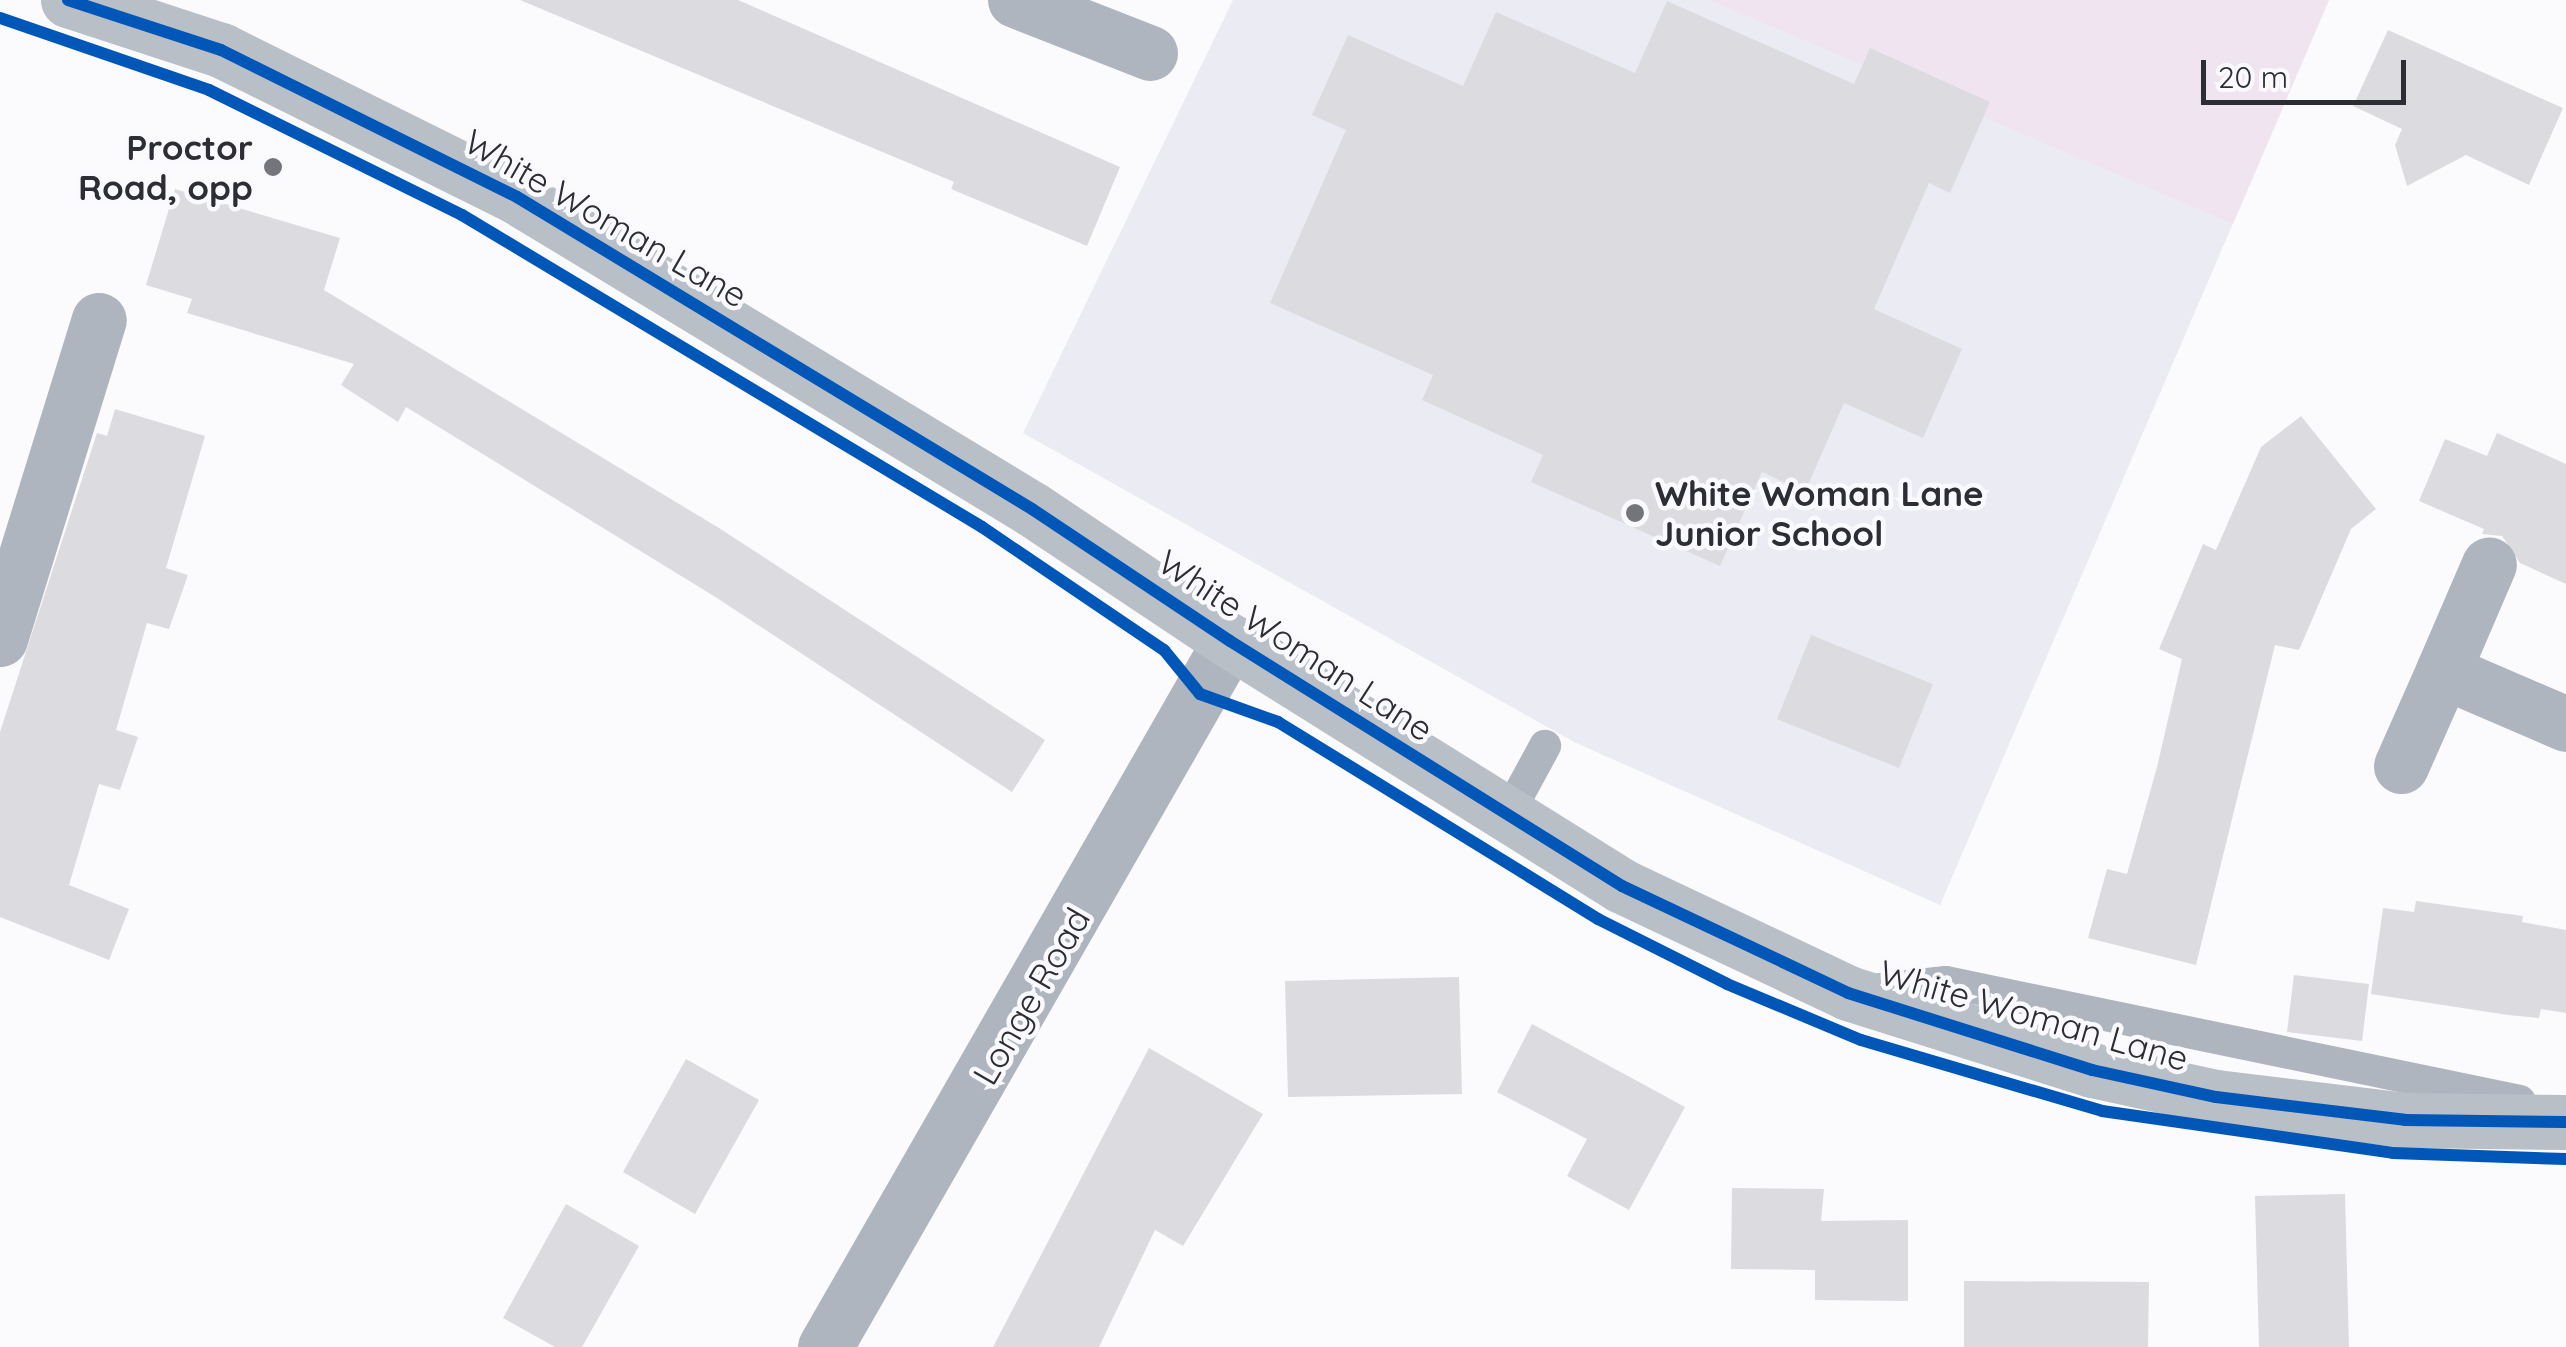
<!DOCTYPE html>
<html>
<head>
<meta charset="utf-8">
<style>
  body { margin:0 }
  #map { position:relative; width:2566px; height:1347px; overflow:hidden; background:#fbfbfd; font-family:Quicksand,sans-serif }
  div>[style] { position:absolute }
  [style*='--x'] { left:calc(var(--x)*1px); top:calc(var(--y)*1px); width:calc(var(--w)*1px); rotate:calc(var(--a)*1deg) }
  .built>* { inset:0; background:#ebecf3 }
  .green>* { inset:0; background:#f1e4f1 }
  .building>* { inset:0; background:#dcdbe0 }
  .lane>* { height:32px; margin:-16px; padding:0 16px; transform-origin:16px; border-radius:16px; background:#aeb5bf }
  .street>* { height:55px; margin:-27.5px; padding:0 27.5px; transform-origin:27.5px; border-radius:27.5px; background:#aeb5bf }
  .secondary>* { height:55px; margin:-27.5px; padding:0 27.5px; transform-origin:27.5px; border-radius:27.5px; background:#b8bfc7 }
  .cycleway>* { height:12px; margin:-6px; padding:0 6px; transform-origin:6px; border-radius:6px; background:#0057b8 }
  .dots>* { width:28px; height:28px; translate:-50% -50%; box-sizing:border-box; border:5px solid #fafafe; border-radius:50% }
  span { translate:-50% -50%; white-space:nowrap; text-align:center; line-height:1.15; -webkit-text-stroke:9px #fafafe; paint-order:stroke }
  .poi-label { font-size:35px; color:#2c2d35; font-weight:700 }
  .right { translate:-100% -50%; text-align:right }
  .left { translate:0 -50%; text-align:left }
  .street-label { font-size:35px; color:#2c2d35 }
  .scale { position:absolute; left:2201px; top:60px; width:205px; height:45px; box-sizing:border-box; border:5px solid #2c2d35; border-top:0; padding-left:12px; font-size:30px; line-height:35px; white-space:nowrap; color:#2c2d35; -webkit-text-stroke:8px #fafafe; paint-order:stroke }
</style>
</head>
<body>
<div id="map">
  <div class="built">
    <i style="clip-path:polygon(1233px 0,2329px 0,1940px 905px,1574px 742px,1023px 433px)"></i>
  </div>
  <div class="green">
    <i style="clip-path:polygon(1710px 0,2329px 0,2233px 224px)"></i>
  </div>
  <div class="building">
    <i style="clip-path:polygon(520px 0,738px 0,1120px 167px,1087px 246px,951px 189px,954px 182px)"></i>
    <i style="clip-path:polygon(1667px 1px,1854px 84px,1870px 48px,1990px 102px,1950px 193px,1929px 183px,1874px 309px,1962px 349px,1923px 438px,1844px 403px,1805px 492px,1762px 472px,1720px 566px,1531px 482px,1543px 455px,1422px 400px,1433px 375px,1270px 303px,1346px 130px,1312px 115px,1348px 35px,1463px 86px,1496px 12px,1635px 73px)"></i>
    <i style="clip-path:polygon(2388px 30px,2563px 108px,2529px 185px,2466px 155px,2407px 186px,2395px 145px,2402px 129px,2353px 106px)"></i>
    <i style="clip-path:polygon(175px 189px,340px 238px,324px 290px,719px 528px,1045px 740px,1012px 792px,717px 598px,406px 407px,398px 422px,341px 385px,354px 364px,187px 313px,192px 299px,146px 285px)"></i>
    <i style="clip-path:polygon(115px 409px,205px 436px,166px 568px,188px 575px,169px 629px,147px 623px,116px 730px,138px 737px,120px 790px,99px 784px,69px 885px,129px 909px,109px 960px,0 917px,0 732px,97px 433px,107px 436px)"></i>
    <i style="clip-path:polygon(2301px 416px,2376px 509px,2351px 529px,2299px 650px,2275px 645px,2196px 965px,2088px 938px,2107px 869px,2127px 874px,2157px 767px,2182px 659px,2159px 649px,2203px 544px,2216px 550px,2261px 447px)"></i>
    <i style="clip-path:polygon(2497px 433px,2566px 464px,2566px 584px,2520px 563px,2502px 536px,2482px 534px,2484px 529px,2419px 501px,2445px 439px,2487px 456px)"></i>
    <i style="clip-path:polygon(1811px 635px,1933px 684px,1899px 768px,1777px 719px)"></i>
    <i style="clip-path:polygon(2416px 901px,2523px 916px,2522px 922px,2566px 930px,2566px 1013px,2541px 1009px,2539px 1018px,2508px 1015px,2371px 994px,2383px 908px,2414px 912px)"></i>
    <i style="clip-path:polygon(2294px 975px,2369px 984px,2362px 1041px,2287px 1032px)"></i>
    <i style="clip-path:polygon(1459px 977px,1462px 1094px,1288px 1097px,1285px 981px)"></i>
    <i style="clip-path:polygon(1532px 1024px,1685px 1107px,1629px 1210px,1567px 1176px,1587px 1139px,1497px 1092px)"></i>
    <i style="clip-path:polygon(1149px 1048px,1263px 1114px,1183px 1246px,1155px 1230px,1099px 1347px,993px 1347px)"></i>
    <i style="clip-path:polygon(686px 1059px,759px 1100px,695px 1214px,623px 1172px)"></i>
    <i style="clip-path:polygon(1732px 1188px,1824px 1189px,1821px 1221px,1908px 1220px,1908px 1301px,1815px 1300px,1815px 1270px,1731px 1269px)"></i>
    <i style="clip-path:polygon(2345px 1194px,2349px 1347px,2259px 1347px,2255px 1196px)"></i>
    <i style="clip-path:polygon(566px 1204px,639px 1246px,582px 1347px,555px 1347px,503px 1318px)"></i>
    <i style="clip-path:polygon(1964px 1281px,2149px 1282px,2148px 1347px,1964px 1347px)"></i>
  </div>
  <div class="lane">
    <i style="--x:1507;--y:816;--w:80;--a:-61.5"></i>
    <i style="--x:1872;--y:990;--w:74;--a:-6.2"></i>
    <i style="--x:1946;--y:982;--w:586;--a:11.71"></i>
  </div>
  <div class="street">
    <i style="--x:1015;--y:0;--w:145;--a:21.4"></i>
    <i style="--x:0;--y:639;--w:334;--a:-72.8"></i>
    <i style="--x:2443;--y:671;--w:116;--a:-66.7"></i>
    <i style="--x:2401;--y:766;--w:104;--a:-66.1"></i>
    <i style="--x:2443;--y:671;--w:134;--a:23.3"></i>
    <i style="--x:825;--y:1347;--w:814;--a:-60.16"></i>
  </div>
  <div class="secondary">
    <i style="--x:68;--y:0;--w:161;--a:18.1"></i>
    <i style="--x:221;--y:50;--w:330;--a:26.4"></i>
    <i style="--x:517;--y:197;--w:602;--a:31.21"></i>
    <i style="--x:1032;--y:509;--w:238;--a:33.7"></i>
    <i style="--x:1230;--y:641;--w:462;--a:32"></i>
    <i style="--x:1622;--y:886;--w:250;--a:25.3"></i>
    <i style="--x:1848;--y:993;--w:256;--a:17.5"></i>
    <i style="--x:2092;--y:1070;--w:127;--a:12.3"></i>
    <i style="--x:2216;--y:1097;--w:190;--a:6.9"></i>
    <i style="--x:2405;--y:1120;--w:161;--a:0.7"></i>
  </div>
  <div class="cycleway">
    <i style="--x:68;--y:0;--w:161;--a:18.1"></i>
    <i style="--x:221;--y:50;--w:330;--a:26.4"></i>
    <i style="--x:517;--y:197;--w:602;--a:31.21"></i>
    <i style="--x:1032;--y:509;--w:238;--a:33.7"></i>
    <i style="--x:1230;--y:641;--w:462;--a:32"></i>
    <i style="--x:1622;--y:886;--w:250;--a:25.3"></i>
    <i style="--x:1848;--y:993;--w:256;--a:17.5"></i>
    <i style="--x:2092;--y:1070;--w:127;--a:12.3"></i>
    <i style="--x:2216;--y:1097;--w:190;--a:6.9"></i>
    <i style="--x:2405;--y:1120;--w:161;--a:0.7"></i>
    <i style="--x:0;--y:18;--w:221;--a:19"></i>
    <i style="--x:209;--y:90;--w:282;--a:26.3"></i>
    <i style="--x:462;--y:215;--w:606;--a:30.96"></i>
    <i style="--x:982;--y:527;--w:220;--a:34.1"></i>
    <i style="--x:1164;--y:650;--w:57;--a:50.7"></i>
    <i style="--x:1200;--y:694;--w:83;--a:19.7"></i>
    <i style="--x:1278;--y:722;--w:376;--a:31.6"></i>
    <i style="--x:1598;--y:919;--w:144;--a:26.7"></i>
    <i style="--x:1727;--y:984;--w:145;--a:22.7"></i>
    <i style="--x:1861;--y:1040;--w:251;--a:16.4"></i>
    <i style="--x:2102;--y:1111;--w:294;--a:8.2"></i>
    <i style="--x:2393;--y:1153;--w:173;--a:2"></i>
  </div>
  <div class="dots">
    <i style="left:273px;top:167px;background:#74757b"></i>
    <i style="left:1635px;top:513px;background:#74757b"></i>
  </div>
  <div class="poi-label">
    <span class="right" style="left:253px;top:167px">Proctor<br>Road, opp</span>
    <span class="left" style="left:1655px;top:513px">White Woman Lane<br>Junior School</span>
  </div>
  <div class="street-label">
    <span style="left:606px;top:218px;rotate:30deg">White Woman Lane</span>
    <span style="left:1296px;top:645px;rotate:33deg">White Woman Lane</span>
    <span style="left:1031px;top:996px;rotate:-60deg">Longe Road</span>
    <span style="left:2034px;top:1015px;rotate:16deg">White Woman Lane</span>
  </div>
  <div class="scale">20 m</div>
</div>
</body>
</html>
